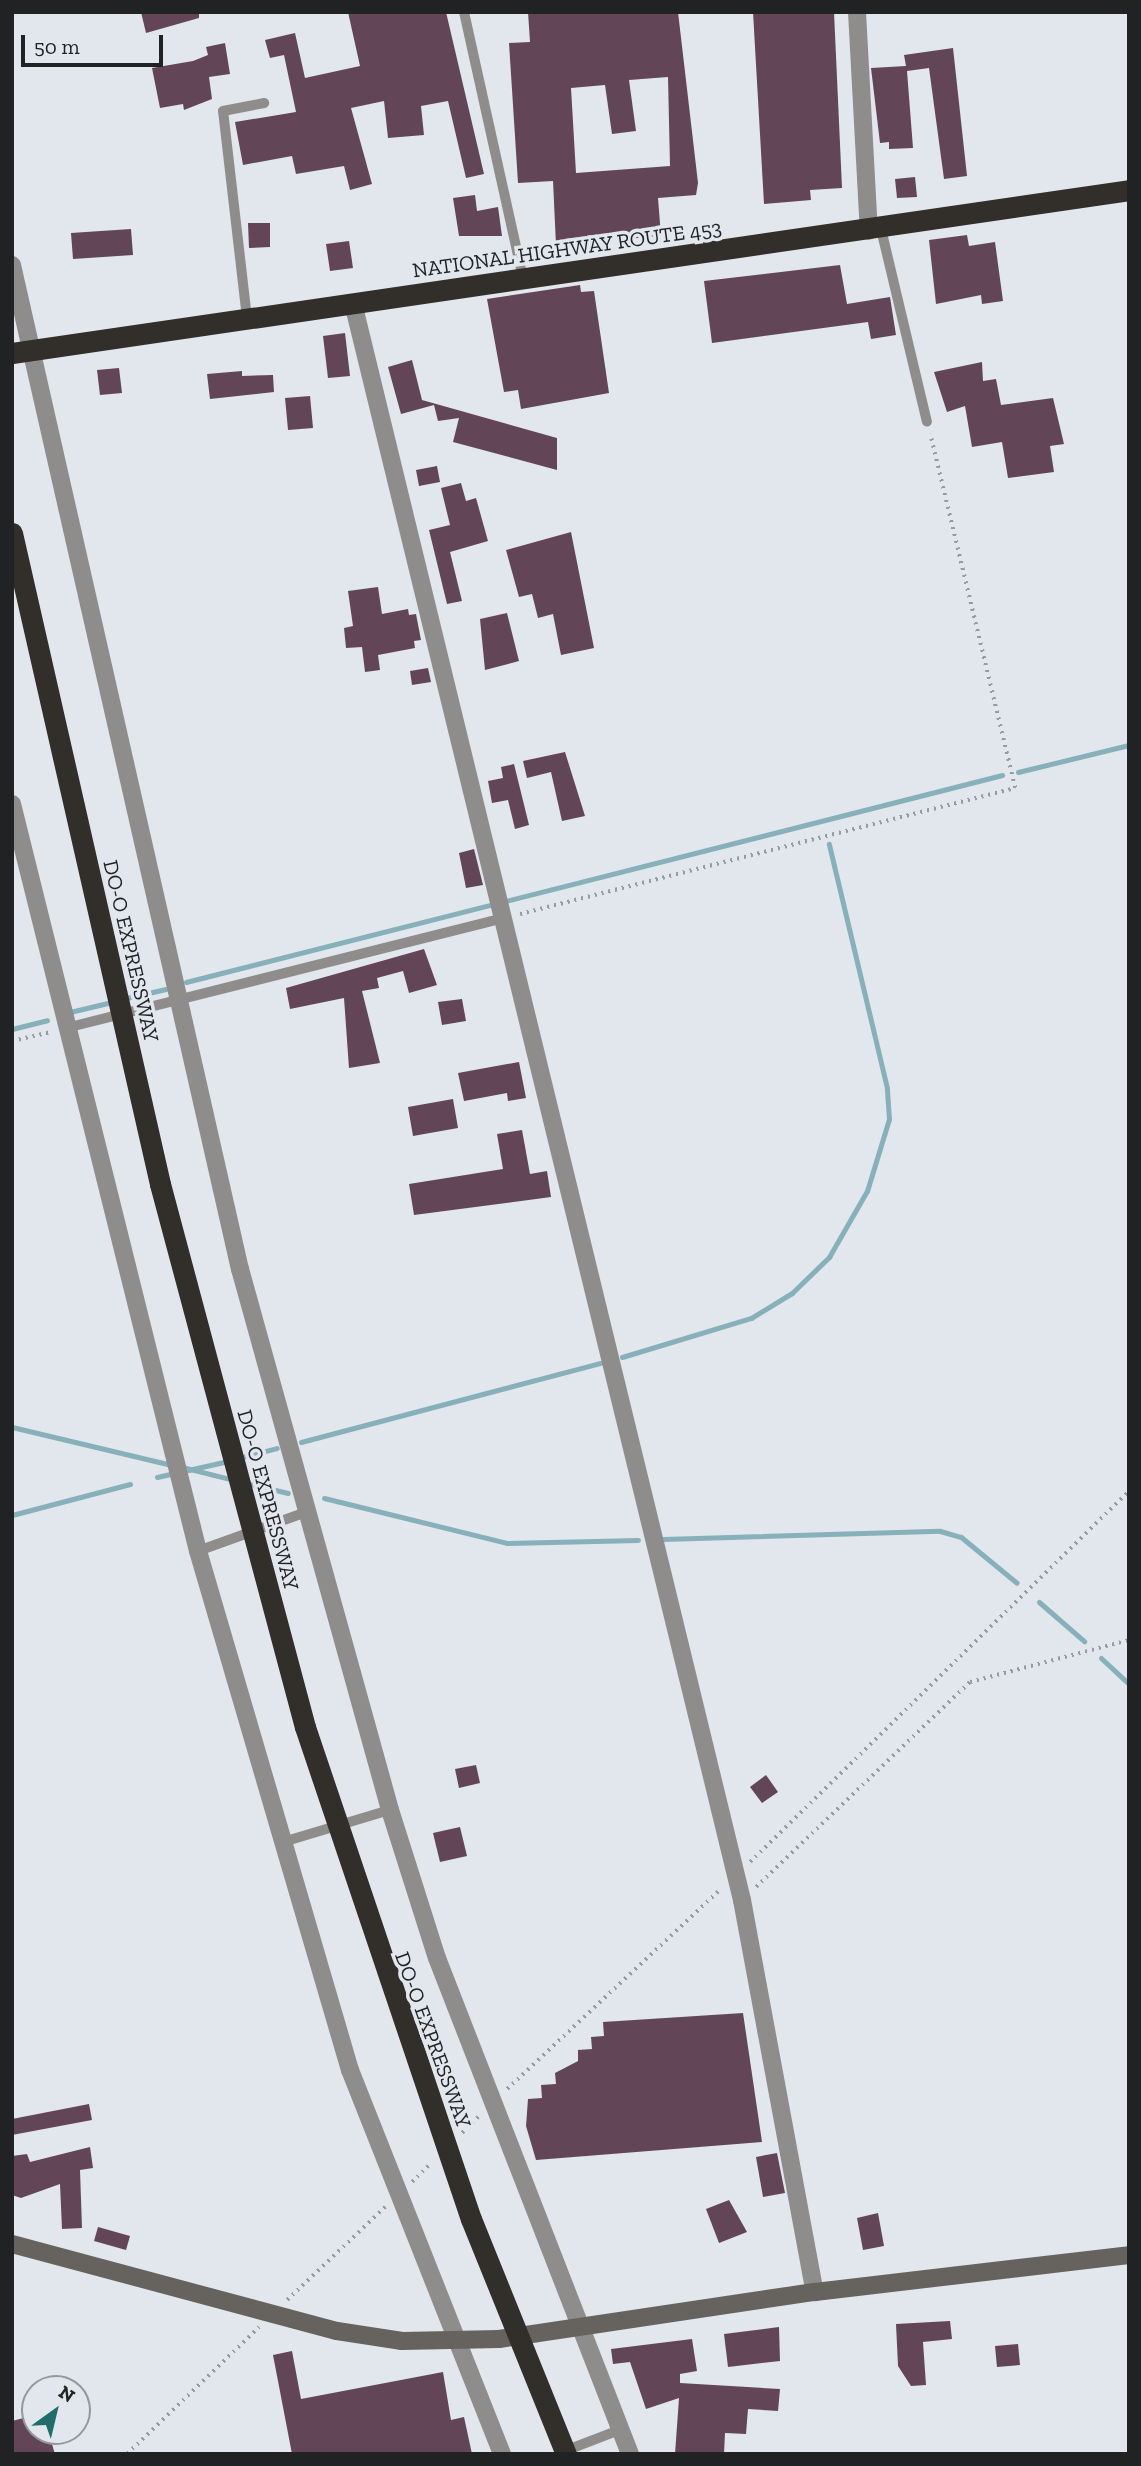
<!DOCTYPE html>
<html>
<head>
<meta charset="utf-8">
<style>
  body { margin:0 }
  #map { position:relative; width:1141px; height:2466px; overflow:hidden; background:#e2e6ed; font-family:"Zilla Slab",serif }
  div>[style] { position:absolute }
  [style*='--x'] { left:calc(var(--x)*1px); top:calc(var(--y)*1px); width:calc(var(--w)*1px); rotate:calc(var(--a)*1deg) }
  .stream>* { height:5px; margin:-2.5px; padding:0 2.5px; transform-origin:2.5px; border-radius:2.5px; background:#87b0ba }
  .building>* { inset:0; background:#624657 }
  .path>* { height:3.5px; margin-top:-1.75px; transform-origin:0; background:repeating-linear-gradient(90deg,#979a9f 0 2px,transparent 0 7px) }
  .lane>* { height:10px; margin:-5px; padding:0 5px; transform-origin:5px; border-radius:5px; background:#8f8d8b }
  .street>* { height:18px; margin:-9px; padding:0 9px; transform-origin:9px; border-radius:9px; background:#8f8d8b }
  .secondary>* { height:18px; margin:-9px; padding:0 9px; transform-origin:9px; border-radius:9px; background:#66635f }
  .highway>* { height:21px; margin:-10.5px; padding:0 10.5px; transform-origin:10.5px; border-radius:10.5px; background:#322e29 }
  .highway-bridge>* { height:21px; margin:-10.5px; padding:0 10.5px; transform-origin:10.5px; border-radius:10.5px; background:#322e29 }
  span { translate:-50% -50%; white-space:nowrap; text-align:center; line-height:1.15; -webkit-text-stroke:7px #e2e6ed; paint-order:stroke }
  .street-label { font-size:21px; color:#202224 }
  .frame { position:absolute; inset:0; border:14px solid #202224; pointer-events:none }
  .north { position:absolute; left:21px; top:2375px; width:70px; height:70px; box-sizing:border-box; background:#e2e6ed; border:2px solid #94989d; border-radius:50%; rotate:34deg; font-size:19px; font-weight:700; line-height:28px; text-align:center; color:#202224 }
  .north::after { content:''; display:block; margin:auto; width:24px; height:32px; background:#216d6b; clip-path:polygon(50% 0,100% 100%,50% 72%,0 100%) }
  .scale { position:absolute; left:21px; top:35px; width:142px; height:32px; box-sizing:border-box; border:4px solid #202224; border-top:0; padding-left:9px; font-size:21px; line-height:24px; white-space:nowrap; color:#202224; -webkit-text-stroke:5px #e2e6ed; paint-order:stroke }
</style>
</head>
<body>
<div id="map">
  <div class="stream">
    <i style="--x:1018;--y:772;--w:114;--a:-13.7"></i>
    <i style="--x:186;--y:982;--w:842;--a:-14.23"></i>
    <i style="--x:122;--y:999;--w:45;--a:-12.8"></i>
    <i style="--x:70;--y:1012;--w:43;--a:-13.4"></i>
    <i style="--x:12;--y:1029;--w:36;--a:-14"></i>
    <i style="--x:622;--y:1357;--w:135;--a:-16.8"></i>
    <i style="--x:751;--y:1318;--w:48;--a:-31.4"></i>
    <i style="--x:792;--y:1293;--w:52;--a:-44.2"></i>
    <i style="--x:829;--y:1257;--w:76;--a:-60.1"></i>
    <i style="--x:867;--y:1191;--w:75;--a:-73"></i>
    <i style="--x:889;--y:1119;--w:31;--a:-94"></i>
    <i style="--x:887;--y:1088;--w:251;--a:-103.4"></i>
    <i style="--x:12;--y:1427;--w:164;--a:13.4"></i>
    <i style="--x:301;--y:1442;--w:310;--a:-14.8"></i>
    <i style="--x:238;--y:1458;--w:40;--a:-14.4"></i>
    <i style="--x:182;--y:1467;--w:54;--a:14"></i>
    <i style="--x:157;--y:1477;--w:73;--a:-12.7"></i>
    <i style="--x:246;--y:1483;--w:43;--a:13.4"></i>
    <i style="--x:324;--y:1498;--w:188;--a:13.8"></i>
    <i style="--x:507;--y:1543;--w:131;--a:-1.3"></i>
    <i style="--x:12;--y:1515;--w:122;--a:-14.7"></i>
    <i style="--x:663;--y:1539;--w:277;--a:-1.7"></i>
    <i style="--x:940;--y:1531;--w:22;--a:16"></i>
    <i style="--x:961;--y:1537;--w:72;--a:39.4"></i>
    <i style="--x:1039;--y:1602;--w:60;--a:40.9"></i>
    <i style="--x:1101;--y:1658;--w:38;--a:43"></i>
  </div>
  <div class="building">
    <i style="clip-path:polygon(141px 12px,199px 12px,199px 18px,146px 33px)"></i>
    <i style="clip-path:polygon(348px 12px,446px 12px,484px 174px,466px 178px,448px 101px,421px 106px,424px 135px,388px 138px,384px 101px,351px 108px,372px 184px,350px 190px,344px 166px,296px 174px,292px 156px,243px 165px,235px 122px,296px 112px,284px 55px,270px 58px,265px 40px,295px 33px,305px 78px,360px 66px)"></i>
    <i style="clip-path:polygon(evenodd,528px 12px,678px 12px,698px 183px,696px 195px,658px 198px,661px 236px,556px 245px,553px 181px,518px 183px,509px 43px,530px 42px,528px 12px,668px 77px,670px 166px,576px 173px,571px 88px,605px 85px,612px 134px,636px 131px,629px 80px,668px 77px)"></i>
    <i style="clip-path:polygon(753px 12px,834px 12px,842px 188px,810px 190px,811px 200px,764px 204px)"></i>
    <i style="clip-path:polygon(225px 43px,230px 74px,209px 77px,212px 99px,184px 110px,183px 104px,160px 108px,152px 68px,193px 61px,208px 55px,206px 47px)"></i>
    <i style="clip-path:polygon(953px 48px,967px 176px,944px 179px,929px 68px,907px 71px,913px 148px,889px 149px,889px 142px,880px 143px,871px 68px,906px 66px,904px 55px)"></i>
    <i style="clip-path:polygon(915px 177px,917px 197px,897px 198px,895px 179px)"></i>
    <i style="clip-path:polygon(475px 195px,477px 211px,498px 207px,502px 236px,459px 236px,453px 198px)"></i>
    <i style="clip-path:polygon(248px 223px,270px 223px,270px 247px,249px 248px)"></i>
    <i style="clip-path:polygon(131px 229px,133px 255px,73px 259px,71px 233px)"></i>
    <i style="clip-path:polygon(967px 235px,969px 246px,995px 242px,1003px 301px,982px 304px,981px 295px,936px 304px,929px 240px)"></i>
    <i style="clip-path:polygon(349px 241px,353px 268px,330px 271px,326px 244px)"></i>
    <i style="clip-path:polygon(840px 265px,847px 304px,890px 297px,896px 335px,871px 339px,868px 322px,712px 343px,704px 281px)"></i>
    <i style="clip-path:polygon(580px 285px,581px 292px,594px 291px,609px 393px,521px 409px,518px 390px,504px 392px,487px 299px)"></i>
    <i style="clip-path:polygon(345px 333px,350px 376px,328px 378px,323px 336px)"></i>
    <i style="clip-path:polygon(412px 360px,422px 400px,557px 438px,557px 470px,453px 442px,459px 418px,438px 421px,434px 405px,401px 414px,388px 367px)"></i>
    <i style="clip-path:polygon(982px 362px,983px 381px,996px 379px,1001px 405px,1053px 398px,1064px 444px,1050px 446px,1054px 472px,1008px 478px,1002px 442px,972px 447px,965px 406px,947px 412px,934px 372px)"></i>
    <i style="clip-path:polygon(119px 368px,122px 393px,100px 395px,97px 370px)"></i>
    <i style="clip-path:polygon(242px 371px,242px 376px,273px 375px,274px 392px,210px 399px,207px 374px)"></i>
    <i style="clip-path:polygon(310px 396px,313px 428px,288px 430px,285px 398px)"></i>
    <i style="clip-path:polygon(437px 466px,440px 482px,419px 486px,416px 470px)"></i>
    <i style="clip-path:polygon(461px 483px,466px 501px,476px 498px,488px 541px,450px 552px,462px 601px,447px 604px,429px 530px,450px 525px,441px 488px)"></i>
    <i style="clip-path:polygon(571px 532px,594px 648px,561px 655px,553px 614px,538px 618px,532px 594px,519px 597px,506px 550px)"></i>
    <i style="clip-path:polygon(378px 587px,382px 614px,408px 609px,409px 615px,416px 614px,421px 640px,414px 641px,415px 648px,378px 655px,380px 670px,365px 672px,362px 647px,346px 648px,344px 628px,353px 626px,348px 591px)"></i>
    <i style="clip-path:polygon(507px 613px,519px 661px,485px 670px,480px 619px)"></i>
    <i style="clip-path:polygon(428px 668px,431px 682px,412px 685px,410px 671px)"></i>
    <i style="clip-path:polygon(565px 752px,585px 816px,562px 821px,551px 772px,527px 778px,523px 761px)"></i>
    <i style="clip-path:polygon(514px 764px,529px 825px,515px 829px,508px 800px,492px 803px,488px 781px,503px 778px,501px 767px)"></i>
    <i style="clip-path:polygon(474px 849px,483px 885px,466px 888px,459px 853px)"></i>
    <i style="clip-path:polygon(424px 949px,437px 985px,409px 993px,403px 971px,377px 978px,379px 988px,362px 991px,380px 1063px,349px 1068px,344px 998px,290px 1009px,286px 988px)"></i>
    <i style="clip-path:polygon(462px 999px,466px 1021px,442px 1025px,438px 1002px)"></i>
    <i style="clip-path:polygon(519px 1062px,526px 1098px,508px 1101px,507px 1093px,464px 1101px,458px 1073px)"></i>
    <i style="clip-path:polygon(453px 1099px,458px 1128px,413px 1136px,408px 1107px)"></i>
    <i style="clip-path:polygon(522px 1130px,530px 1174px,547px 1171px,551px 1197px,414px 1215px,409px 1184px,503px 1169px,497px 1134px)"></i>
    <i style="clip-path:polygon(476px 1765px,480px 1783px,459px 1788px,455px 1769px)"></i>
    <i style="clip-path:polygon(766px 1775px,778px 1792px,762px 1803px,750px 1787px)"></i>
    <i style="clip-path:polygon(460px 1827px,467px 1856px,440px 1862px,433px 1833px)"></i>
    <i style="clip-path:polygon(743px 2013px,762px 2142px,536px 2160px,526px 2126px,528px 2099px,542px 2098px,541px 2085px,556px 2084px,555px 2073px,578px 2061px,578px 2050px,592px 2049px,591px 2037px,604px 2036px,603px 2022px)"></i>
    <i style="clip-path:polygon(89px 2104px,92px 2120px,12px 2135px,12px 2119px)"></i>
    <i style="clip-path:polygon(90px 2147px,93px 2168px,80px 2170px,82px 2228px,62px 2229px,60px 2184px,21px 2198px,12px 2195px,12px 2156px,27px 2154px,30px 2162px)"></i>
    <i style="clip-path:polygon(777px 2153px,785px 2193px,763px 2197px,756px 2157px)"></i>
    <i style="clip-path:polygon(729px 2200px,747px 2232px,719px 2243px,706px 2209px)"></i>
    <i style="clip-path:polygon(878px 2213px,884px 2246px,863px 2250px,857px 2218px)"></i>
    <i style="clip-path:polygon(98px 2227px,130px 2236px,126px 2250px,94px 2241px)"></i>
    <i style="clip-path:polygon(950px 2321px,952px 2339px,923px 2342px,926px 2385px,911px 2386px,898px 2366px,896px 2324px)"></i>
    <i style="clip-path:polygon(779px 2327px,780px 2361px,728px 2367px,724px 2334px)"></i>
    <i style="clip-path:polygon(692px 2339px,697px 2371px,680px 2374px,680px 2383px,780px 2389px,778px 2411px,748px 2409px,746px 2434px,725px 2433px,724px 2454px,675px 2454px,679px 2398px,646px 2409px,630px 2362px,613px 2364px,611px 2349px)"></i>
    <i style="clip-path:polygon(1018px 2344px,1020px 2365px,997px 2367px,995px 2346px)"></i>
    <i style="clip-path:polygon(292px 2351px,301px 2399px,443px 2372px,451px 2420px,464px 2417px,472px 2454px,292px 2454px,273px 2355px)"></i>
    <i style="clip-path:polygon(35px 2415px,35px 2431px,48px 2431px,55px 2454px,12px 2454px,12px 2421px)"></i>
  </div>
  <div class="path">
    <i style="--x:520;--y:914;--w:511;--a:-14.28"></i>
    <i style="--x:1015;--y:788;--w:364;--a:-103.5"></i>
    <i style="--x:12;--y:1041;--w:40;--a:-13"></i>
    <i style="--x:750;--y:1862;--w:530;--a:-44.39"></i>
    <i style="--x:756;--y:1887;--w:296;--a:-43.8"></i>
    <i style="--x:970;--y:1682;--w:164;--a:-14.8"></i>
    <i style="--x:507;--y:2089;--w:293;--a:-43.1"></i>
    <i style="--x:462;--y:2133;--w:24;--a:-45"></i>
    <i style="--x:412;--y:2182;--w:27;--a:-45"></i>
    <i style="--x:287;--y:2300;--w:137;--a:-43.5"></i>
    <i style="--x:127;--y:2454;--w:183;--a:-43.9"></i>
  </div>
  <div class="lane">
    <i style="--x:464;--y:12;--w:272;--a:77.5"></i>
    <i style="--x:881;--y:229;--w:198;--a:76.6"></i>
    <i style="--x:247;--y:318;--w:208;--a:-96.6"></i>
    <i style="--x:223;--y:111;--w:42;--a:-11"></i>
    <i style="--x:66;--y:1028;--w:451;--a:-14.1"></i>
    <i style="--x:198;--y:1551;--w:118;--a:-19.8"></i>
    <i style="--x:283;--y:1842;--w:112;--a:-16.7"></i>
    <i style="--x:562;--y:2452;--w:61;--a:-21.1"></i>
  </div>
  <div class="street">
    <i style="--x:857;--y:12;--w:219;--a:86.9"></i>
    <i style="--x:12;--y:265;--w:1030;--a:77.21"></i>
    <i style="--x:240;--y:1269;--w:561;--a:74.5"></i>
    <i style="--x:390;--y:1810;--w:155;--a:72.4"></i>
    <i style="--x:437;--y:1958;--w:532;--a:68.74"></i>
    <i style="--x:353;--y:303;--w:1644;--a:76.31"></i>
    <i style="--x:742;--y:1900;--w:399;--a:79.5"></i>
    <i style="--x:12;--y:804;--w:770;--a:76.02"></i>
    <i style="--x:198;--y:1551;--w:541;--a:73.68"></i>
    <i style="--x:350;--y:2070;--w:413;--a:68.4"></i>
  </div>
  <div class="secondary">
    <i style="--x:12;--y:2244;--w:336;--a:15"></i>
    <i style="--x:337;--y:2331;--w:66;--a:8.7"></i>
    <i style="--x:402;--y:2341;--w:97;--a:-1.2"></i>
    <i style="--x:499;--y:2339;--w:319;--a:-8.5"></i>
    <i style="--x:815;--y:2292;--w:316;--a:-6.7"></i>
  </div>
  <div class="highway">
    <i style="--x:12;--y:353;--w:1129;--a:-8.3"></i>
  </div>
  <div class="highway-bridge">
    <i style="--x:12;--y:533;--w:668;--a:77.19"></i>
    <i style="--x:160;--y:1184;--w:562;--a:75.05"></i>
    <i style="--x:305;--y:1727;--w:519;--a:71.36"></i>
    <i style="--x:471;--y:2219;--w:253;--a:68"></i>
  </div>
  <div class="street-label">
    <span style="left:567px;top:249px;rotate:-8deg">NATIONAL HIGHWAY ROUTE 453</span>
    <span style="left:131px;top:951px;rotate:77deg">DO-O EXPRESSWAY</span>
    <span style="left:268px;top:1500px;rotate:75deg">DO-O EXPRESSWAY</span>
    <span style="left:433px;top:2040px;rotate:70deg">DO-O EXPRESSWAY</span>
  </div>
  <div class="frame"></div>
  <div class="north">N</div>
  <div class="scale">50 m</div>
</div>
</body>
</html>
